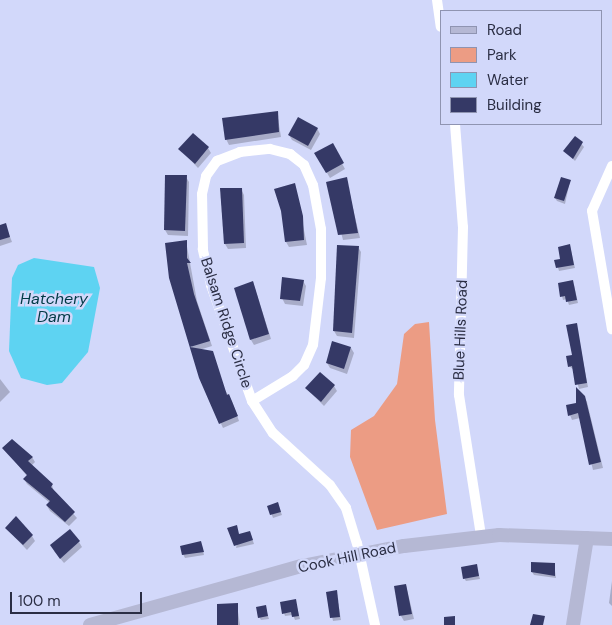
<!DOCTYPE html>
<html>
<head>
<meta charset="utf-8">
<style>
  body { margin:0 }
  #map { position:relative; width:612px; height:625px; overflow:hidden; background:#d2d8fa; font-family:"DM Sans",sans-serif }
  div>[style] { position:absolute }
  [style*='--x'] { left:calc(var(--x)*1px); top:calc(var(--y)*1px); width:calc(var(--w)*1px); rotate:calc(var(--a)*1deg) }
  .green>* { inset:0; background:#ec9c84 }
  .water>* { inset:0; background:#5ed3f2 }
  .shadow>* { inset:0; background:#0003 }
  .building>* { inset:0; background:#353966 }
  .street>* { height:10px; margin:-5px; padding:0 5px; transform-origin:5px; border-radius:5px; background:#fff }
  .secondary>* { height:14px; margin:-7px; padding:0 7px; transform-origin:7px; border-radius:7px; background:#b5b8d4 }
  span { translate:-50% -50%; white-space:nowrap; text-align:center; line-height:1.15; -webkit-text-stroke:5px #d2d8fa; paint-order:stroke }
  .street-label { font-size:15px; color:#2b2e44 }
  .water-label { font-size:16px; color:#013a46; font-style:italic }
  .legend { position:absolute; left:440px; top:10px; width:162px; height:115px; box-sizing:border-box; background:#d2d8fa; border:1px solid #8f94b1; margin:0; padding:6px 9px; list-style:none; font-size:15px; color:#2b2e44 }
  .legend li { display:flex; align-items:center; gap:10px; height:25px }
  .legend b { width:25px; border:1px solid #8f94b1 }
  .scale { position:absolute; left:10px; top:592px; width:132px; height:22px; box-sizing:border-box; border:2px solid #2b2e44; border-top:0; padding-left:6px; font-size:15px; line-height:18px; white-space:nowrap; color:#2b2e44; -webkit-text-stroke:4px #d2d8fa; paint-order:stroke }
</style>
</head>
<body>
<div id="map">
  <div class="green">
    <i style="clip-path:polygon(429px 322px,435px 420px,447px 514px,377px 530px,350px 457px,351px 430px,374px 416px,397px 384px,404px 334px,415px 324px)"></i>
  </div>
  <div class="water">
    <i style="clip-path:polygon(34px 258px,94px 267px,100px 288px,88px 352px,62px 383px,47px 385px,21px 378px,9px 351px,12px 278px,18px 265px)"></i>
  </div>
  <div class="shadow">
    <i style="clip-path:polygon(277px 112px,281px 137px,229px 145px,226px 139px)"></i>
    <i style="clip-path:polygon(317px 128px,320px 134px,311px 150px,292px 140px,289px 135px)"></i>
    <i style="clip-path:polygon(576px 138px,584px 147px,575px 161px,565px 151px)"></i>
    <i style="clip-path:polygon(332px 145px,345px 169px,330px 178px,316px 154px)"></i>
    <i style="clip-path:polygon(208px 148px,211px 153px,198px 168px,180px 149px)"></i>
    <i style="clip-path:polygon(186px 177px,189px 182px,188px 236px,168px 235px,165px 230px)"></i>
    <i style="clip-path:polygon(346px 179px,360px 238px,343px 240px,328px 183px)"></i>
    <i style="clip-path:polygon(570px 181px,565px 204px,557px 201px,555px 198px)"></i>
    <i style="clip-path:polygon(295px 185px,307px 245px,289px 247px,286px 242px)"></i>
    <i style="clip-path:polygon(241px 189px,244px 195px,246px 248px,228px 249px,225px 244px)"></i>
    <i style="clip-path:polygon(5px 224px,12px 242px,0 246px,0 226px)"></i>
    <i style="clip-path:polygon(186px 241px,197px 301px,212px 346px,199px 350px,232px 401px,239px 421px,223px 428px,206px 392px,170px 277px)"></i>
    <i style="clip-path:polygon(570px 246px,575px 268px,559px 271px,556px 261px,562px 260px)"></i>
    <i style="clip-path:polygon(358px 247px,361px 252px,354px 338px,337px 336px,334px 331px)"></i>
    <i style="clip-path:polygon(303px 281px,306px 286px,303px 306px,285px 304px,282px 298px)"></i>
    <i style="clip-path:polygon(253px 282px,271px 339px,254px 345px,251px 340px)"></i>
    <i style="clip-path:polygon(559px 284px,574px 285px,578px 303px,569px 305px,567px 299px,563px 300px)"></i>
    <i style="clip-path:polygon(576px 324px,588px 387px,579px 389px,574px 370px,569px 366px,574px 356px)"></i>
    <i style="clip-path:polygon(351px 348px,354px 353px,347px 374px,330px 368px,327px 363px)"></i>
    <i style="clip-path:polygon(0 379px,10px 392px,0 402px)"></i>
    <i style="clip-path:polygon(334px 386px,337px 391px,324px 406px,307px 389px)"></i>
    <i style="clip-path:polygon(584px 396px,587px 402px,603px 468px,593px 470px,580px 418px,572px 420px,570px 415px)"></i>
    <i style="clip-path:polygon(4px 448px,32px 457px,35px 462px,31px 466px,52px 485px,54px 492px,77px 518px,69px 526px,50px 511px,47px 506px,50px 503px,27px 484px,24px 479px,27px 476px)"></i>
    <i style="clip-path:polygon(269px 507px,279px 507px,282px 515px,273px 518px)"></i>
    <i style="clip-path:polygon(6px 528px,32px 536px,35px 541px,27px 550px)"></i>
    <i style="clip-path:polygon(250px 532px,254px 544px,236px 548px,239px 535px)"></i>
    <i style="clip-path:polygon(79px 542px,82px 547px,64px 563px,54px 551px)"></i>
    <i style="clip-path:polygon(202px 546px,204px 555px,185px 558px,183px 554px)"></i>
    <i style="clip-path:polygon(554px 564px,556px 578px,534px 575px,532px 572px)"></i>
    <i style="clip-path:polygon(476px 566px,480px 579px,466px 581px,464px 578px)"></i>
    <i style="clip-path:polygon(612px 581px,612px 606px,609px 603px)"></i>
    <i style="clip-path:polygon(406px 585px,414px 619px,404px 621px,401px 616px)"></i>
    <i style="clip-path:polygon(336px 591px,341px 620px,333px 621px,327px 593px)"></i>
    <i style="clip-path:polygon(295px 600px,300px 619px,295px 620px,293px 615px,285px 616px,284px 613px)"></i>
    <i style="clip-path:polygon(237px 605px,240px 625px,219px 625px)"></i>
    <i style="clip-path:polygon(265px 607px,269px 619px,261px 620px,259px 617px)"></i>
  </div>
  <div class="building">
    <i style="clip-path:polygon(278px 111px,279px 132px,225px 140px,222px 118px)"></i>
    <i style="clip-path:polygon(298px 117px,318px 128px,308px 146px,288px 135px)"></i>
    <i style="clip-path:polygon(193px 133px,209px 147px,195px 164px,178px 149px)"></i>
    <i style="clip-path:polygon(575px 136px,583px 142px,573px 159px,563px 151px)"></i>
    <i style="clip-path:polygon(333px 143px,344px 163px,326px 173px,314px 153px)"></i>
    <i style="clip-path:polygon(165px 175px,187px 175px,185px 231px,164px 230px)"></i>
    <i style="clip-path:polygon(347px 177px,358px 233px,338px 235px,326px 182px)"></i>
    <i style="clip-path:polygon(561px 177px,571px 180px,564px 201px,554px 198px)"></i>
    <i style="clip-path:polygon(295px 183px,303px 216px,304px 240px,285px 242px,281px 211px,274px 189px)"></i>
    <i style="clip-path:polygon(220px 188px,242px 188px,244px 243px,224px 244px)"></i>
    <i style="clip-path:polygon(6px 223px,10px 237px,0 240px,0 225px)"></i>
    <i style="clip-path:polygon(187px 240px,187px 258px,191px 263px,187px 263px,194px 294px,210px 341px,190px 347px,213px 351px,227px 395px,229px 394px,238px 416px,219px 424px,199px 378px,169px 278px,165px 243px)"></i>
    <i style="clip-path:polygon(570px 244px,574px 265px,556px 268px,554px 260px,560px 259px,558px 247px)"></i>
    <i style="clip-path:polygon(337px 245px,359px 246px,352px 333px,333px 331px)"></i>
    <i style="clip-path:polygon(282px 277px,304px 280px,300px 301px,280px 299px)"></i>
    <i style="clip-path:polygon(573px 280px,577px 300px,566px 302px,565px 296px,560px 297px,558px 283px)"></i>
    <i style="clip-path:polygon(253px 281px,269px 334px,250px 340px,234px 288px)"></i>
    <i style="clip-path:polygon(577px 323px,587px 383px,575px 385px,572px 366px,568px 367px,566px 356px,572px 355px,566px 325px)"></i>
    <i style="clip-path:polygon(332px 341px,351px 347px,344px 369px,326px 363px)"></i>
    <i style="clip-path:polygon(320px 372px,335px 385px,321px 402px,305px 388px)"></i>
    <i style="clip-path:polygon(576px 387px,585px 396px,601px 462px,589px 465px,578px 413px,568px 416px,566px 405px,576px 403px)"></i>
    <i style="clip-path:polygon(12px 439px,33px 457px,28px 461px,53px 484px,51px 487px,75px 512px,65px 522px,46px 505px,50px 501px,23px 479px,27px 475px,2px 448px)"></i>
    <i style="clip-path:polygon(278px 502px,281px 512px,270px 515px,267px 506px)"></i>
    <i style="clip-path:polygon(16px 516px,33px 535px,23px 545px,5px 528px)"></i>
    <i style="clip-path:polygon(237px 525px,239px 534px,250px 531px,253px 540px,234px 546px,227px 528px)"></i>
    <i style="clip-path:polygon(70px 529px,80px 541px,60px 559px,50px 545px)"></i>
    <i style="clip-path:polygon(201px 541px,204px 552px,182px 555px,180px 546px)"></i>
    <i style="clip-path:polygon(531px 562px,555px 563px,555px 576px,531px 572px)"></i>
    <i style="clip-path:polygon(477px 564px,479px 576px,463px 579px,461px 567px)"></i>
    <i style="clip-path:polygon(406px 584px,412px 614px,399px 616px,394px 586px)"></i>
    <i style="clip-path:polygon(337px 590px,340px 617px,330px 618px,326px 592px)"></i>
    <i style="clip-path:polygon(296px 599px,299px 616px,292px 617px,291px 612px,282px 614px,280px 602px)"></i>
    <i style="clip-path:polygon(238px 603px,238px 625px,217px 625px,217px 604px)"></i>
    <i style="clip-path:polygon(266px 605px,268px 616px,258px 618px,256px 607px)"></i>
    <i style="clip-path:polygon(533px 614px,545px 616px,543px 625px,530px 625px)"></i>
    <i style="clip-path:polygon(455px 616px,455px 625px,444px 625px,444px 617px)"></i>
  </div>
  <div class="street">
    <i style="--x:437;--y:0;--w:27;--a:82"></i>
    <i style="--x:455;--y:124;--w:103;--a:85.6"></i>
    <i style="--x:463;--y:227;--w:168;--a:91.4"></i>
    <i style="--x:459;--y:395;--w:143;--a:81.1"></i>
    <i style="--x:270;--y:149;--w:21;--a:14"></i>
    <i style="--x:290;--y:154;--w:18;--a:38"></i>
    <i style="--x:304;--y:165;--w:22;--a:66"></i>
    <i style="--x:313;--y:185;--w:45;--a:79.7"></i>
    <i style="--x:321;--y:229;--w:49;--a:90"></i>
    <i style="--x:321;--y:278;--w:67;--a:96.8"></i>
    <i style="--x:313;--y:345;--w:22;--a:114"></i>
    <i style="--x:304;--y:365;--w:16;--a:135"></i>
    <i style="--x:293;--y:376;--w:48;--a:148.6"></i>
    <i style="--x:252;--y:401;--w:123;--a:-109.5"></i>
    <i style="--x:211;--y:285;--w:37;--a:-103"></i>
    <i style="--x:203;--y:249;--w:55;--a:-91"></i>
    <i style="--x:202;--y:194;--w:18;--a:-77"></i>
    <i style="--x:206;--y:176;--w:19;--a:-54"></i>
    <i style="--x:217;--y:161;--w:25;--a:-21"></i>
    <i style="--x:240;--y:152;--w:30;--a:-6"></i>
    <i style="--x:612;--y:166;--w:49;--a:114"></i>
    <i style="--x:592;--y:211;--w:120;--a:80.4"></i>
    <i style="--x:252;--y:401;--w:38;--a:57"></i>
    <i style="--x:273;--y:433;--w:77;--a:42.4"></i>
    <i style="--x:330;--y:485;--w:28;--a:55"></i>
    <i style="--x:346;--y:508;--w:37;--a:73"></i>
    <i style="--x:357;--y:543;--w:84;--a:77.6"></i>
  </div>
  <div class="secondary">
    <i style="--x:90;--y:625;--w:220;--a:-15.6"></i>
    <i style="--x:302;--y:566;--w:104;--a:-11.1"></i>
    <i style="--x:404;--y:546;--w:96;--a:-6.6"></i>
    <i style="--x:499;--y:535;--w:113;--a:2"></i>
    <i style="--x:573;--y:625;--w:88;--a:-80.9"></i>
  </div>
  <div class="street-label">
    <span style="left:226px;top:323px;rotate:72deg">Balsam Ridge Circle</span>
    <span style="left:461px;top:330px;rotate:-88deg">Blue Hills Road</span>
    <span style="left:347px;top:558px;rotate:-12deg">Cook Hill Road</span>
  </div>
  <div class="water-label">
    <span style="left:54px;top:308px">Hatchery<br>Dam</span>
  </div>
  <ul class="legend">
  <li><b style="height:6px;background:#b5b8d4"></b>Road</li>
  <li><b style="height:14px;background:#ec9c84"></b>Park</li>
  <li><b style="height:14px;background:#5ed3f2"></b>Water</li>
  <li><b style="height:14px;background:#353966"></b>Building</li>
  </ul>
  <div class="scale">100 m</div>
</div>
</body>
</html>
